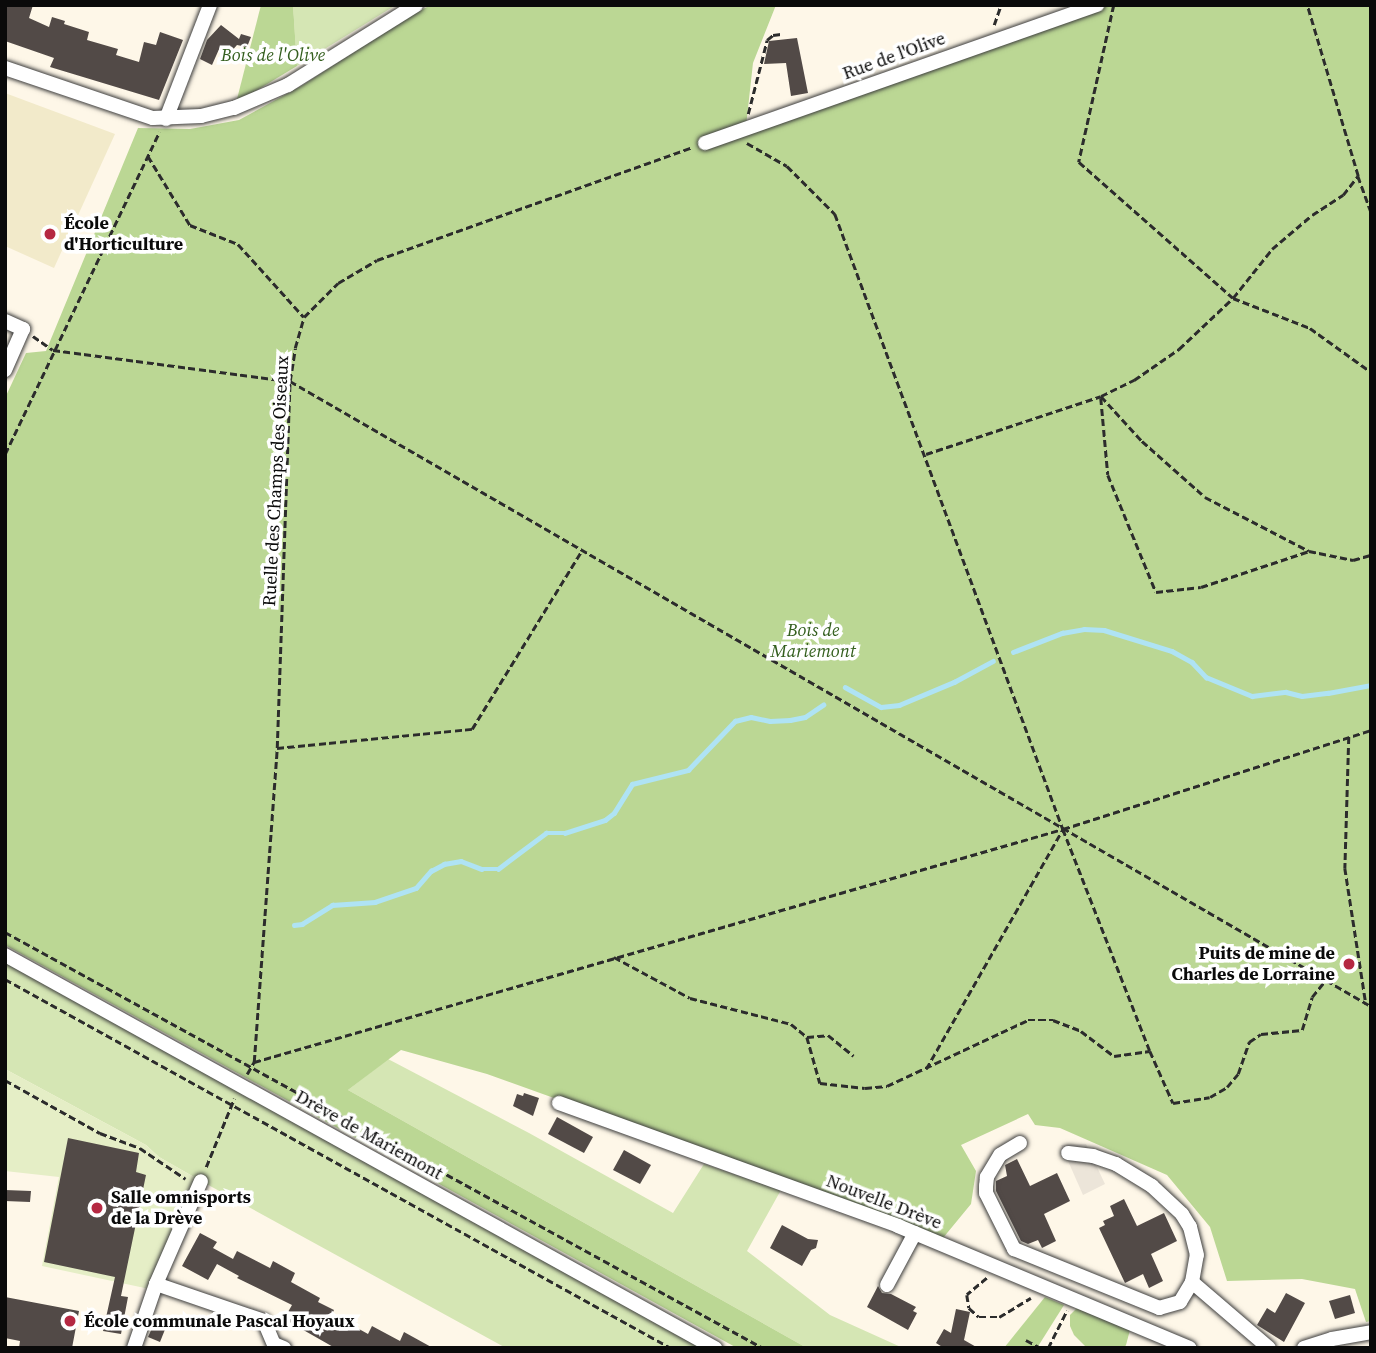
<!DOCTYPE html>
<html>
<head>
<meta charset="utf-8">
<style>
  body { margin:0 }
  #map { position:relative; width:1376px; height:1353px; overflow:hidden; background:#fef7e8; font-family:"Source Serif 4",serif }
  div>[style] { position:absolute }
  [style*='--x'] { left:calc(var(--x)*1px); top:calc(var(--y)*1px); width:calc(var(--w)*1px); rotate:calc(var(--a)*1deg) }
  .farmland>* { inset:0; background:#f2eaca }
  .green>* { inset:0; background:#d5e6b4 }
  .forest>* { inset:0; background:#bbd794 }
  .pitch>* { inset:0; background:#e5eec6 }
  .plaza>* { inset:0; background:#ece5d9 }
  .stream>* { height:4.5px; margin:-2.25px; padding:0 2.25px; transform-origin:2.25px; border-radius:2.25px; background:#afe3f4 }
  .building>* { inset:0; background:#524a47 }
  .path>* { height:2.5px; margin-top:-1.25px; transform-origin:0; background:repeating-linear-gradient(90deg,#2c2c2c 0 7px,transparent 0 10.5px) }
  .roads { filter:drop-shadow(0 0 2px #3d3d3d) drop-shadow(0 0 2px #3d3d3d) }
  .minor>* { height:14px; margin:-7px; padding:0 7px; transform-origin:7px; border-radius:7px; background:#fff }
  .dots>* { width:19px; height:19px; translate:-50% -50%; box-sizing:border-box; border:4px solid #fff; border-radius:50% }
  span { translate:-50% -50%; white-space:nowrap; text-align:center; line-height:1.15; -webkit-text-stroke:7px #fff; paint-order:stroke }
  .park-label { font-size:18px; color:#345f1e; font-style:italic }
  .street-label { font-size:18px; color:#0a0a0a }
  .poi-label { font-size:18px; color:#0a0a0a; font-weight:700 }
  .left { translate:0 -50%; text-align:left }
  .right { translate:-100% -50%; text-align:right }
  .frame { position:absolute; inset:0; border:7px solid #0a0a0a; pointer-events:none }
</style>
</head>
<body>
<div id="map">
  <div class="farmland">
    <i style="clip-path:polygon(5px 93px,115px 134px,54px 268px,5px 246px)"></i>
  </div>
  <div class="green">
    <i style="clip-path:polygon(293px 5px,396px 5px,297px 66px)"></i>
    <i style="clip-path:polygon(5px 955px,715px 1348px,506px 1348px,201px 1181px,159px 1157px,146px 1145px,5px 1069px)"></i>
    <i style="clip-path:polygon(388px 1059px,529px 1133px,673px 1213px,704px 1164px,781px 1190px,747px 1251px,830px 1315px,903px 1348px,807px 1348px,348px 1090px)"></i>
  </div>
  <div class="forest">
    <i style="clip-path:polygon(261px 5px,293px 5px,297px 66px,236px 103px)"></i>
    <i style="clip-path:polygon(431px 5px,776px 5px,753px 63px,746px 126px,1083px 5px,1371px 5px,1371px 1321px,1366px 1322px,1355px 1289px,1302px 1279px,1227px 1281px,1210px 1227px,1167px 1175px,1060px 1128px,1035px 1125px,1028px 1114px,961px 1145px,976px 1171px,971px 1204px,943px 1238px,487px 1074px,401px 1050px,348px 1090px,807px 1348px,737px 1348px,5px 945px,5px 398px,26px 353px,46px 351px,138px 128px,190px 129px,239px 120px,303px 85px,409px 16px)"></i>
    <i style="clip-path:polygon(1045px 1297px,1064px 1305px,1037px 1348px,1004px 1348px)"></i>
    <i style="clip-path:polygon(1077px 1308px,1130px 1330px,1126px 1345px,1124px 1348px,1087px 1348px,1074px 1335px,1070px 1326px,1070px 1315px)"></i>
  </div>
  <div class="pitch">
    <i style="clip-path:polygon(5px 1069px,146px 1145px,159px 1157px,201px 1181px,154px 1290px,42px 1266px,59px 1177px,5px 1171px)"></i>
  </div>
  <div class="plaza">
    <i style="clip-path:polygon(1086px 1144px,1105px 1184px,1083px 1195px,1061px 1145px)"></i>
  </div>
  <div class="stream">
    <i style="--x:1013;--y:652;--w:53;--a:-21.2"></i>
    <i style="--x:1062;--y:633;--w:22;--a:-10"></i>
    <i style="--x:1084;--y:629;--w:20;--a:3"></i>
    <i style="--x:1104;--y:630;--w:71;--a:17.2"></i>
    <i style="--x:1172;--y:651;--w:23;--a:29"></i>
    <i style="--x:1192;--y:662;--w:21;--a:47"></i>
    <i style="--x:1206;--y:677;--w:50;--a:22.4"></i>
    <i style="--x:1252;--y:696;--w:34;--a:-7"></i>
    <i style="--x:1286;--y:692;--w:16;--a:14"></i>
    <i style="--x:1302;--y:696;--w:26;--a:-7"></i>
    <i style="--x:1328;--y:693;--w:44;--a:-10.5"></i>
    <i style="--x:845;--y:687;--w:41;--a:29.1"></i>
    <i style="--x:881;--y:707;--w:18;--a:-6"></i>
    <i style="--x:899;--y:705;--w:60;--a:-22.7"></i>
    <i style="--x:954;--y:682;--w:44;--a:-28.3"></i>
    <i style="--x:294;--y:925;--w:8;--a:-7"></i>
    <i style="--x:302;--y:924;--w:36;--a:-32"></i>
    <i style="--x:332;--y:905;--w:43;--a:-4"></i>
    <i style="--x:375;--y:902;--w:43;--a:-18.9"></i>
    <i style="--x:416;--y:888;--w:23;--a:-49"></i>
    <i style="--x:431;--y:871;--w:15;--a:-28"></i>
    <i style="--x:444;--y:864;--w:17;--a:-10"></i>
    <i style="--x:461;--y:861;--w:22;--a:21"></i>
    <i style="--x:482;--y:869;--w:16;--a:0"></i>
    <i style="--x:498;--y:869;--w:60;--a:-36.9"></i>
    <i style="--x:546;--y:833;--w:19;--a:0"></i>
    <i style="--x:565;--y:833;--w:42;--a:-18"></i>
    <i style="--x:605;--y:820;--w:11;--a:-38"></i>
    <i style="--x:614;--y:813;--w:34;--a:-58"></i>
    <i style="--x:632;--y:784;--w:58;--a:-14"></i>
    <i style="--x:688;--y:770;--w:68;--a:-46.2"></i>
    <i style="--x:735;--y:721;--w:16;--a:-14"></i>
    <i style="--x:751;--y:717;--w:19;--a:12"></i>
    <i style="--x:770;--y:721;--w:20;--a:-3"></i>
    <i style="--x:790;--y:720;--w:15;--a:-11"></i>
    <i style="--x:805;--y:717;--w:22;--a:-34"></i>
  </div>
  <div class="building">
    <i style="clip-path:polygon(5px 5px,33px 5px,29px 18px,49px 27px,52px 17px,65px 21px,64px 24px,89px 32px,87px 40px,118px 49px,116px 55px,139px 62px,144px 42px,156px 45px,160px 32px,183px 40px,159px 100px,50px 67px,54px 58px,5px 41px)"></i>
    <i style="clip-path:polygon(221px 25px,239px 39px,241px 34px,251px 37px,247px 47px,237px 45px,229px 54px,220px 47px,212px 65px,200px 59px,207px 40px)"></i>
    <i style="clip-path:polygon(797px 38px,808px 93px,791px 96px,786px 63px,764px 64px,769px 41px)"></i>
    <i style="clip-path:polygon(524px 1093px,539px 1098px,533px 1116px,513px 1106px,517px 1094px,523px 1096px)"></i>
    <i style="clip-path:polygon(557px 1117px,593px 1137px,584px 1153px,548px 1134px)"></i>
    <i style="clip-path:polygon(68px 1138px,139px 1153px,136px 1172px,146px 1175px,121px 1296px,128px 1297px,121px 1334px,103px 1331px,115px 1277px,44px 1262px)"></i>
    <i style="clip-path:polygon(624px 1150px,651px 1165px,640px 1184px,613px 1170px)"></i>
    <i style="clip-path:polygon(1017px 1159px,1030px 1186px,1057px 1173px,1070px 1201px,1044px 1214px,1056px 1241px,1042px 1248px,1038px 1240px,1028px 1244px,1021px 1241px,996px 1191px,996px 1181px,1007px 1176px,1005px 1165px)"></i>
    <i style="clip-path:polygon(5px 1190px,31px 1191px,30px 1202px,5px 1201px)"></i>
    <i style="clip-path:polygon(1124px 1199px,1137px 1226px,1164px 1213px,1177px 1241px,1151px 1254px,1163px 1281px,1149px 1288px,1143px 1274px,1125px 1283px,1099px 1228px,1105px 1225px,1103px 1221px,1114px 1216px,1110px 1206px)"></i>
    <i style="clip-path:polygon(782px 1225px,808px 1239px,818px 1240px,816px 1248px,811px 1250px,802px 1266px,770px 1248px)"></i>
    <i style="clip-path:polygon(200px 1233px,217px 1242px,213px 1248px,233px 1259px,237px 1251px,270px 1268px,273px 1261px,295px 1273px,291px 1282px,320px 1298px,318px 1302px,334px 1310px,332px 1314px,368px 1334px,372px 1326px,400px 1341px,404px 1332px,433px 1348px,335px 1348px,284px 1319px,292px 1305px,237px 1278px,239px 1276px,217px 1264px,208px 1280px,182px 1266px)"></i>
    <i style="clip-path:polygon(878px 1286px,882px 1293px,891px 1294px,916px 1307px,913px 1311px,917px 1313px,908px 1330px,867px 1307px)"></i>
    <i style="clip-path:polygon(1286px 1293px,1305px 1303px,1284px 1342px,1257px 1325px,1267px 1308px,1275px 1313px)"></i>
    <i style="clip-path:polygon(1350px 1295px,1355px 1313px,1335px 1319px,1329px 1301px)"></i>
    <i style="clip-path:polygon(5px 1297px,79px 1311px,72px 1348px,19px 1348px,20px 1341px,5px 1338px)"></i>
    <i style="clip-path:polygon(956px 1309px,970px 1312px,964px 1340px,978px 1348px,944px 1348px,936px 1343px,944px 1329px,951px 1333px)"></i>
    <i style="clip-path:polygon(157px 1317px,168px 1322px,160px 1342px,148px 1337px)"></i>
  </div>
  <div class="path">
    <i style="--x:1114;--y:5;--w:161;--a:102.6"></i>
    <i style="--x:1079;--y:162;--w:205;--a:41.4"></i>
    <i style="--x:1233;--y:298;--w:63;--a:-51.5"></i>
    <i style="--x:1272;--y:249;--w:52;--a:-40.4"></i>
    <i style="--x:1312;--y:215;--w:37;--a:-33"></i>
    <i style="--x:1343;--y:195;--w:24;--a:-52"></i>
    <i style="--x:1358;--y:176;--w:178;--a:-106.6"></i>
    <i style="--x:994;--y:25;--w:21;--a:-71"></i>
    <i style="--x:748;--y:114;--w:76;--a:-75.6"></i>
    <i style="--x:767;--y:40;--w:8;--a:-40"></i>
    <i style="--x:773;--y:35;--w:8;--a:-7"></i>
    <i style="--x:747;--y:143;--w:46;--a:29.9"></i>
    <i style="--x:787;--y:166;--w:68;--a:45"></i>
    <i style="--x:835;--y:214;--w:656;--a:69.66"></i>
    <i style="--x:1063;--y:829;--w:238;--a:68.6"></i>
    <i style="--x:148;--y:156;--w:81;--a:58.7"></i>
    <i style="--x:190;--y:225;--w:52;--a:21.6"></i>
    <i style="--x:238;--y:244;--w:98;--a:47.9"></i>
    <i style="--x:1358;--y:176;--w:38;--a:70"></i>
    <i style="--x:33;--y:336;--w:24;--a:35"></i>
    <i style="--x:53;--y:350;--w:239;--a:7.5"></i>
    <i style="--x:290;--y:381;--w:1249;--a:30.04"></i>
    <i style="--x:1101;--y:396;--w:61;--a:47.7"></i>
    <i style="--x:1142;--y:441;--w:84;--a:41.6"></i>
    <i style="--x:1205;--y:497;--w:117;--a:27.4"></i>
    <i style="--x:1101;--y:398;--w:77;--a:84.8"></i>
    <i style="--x:1108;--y:475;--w:126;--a:67.7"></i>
    <i style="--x:1156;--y:592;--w:45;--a:-6.3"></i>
    <i style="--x:1201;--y:587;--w:114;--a:-18.4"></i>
    <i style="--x:1309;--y:551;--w:45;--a:11.6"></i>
    <i style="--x:1353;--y:560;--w:19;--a:-16"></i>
    <i style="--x:5;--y:454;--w:357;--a:-64.4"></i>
    <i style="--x:926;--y:454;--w:184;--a:-18.3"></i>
    <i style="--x:1101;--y:396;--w:37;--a:-26"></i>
    <i style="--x:1134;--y:380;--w:55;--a:-34.6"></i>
    <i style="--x:1179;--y:349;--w:74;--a:-43.4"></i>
    <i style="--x:1233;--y:298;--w:83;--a:21.3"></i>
    <i style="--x:1310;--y:328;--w:75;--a:35.8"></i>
    <i style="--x:1349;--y:737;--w:131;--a:91.7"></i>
    <i style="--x:1345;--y:868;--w:138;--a:81.2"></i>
    <i style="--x:277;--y:748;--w:196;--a:-5.6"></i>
    <i style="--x:472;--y:729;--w:210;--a:-58.4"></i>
    <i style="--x:5;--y:932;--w:865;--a:28.76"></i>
    <i style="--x:614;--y:957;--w:86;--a:28.3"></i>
    <i style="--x:690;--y:998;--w:104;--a:14.4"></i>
    <i style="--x:791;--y:1024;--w:21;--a:39"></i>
    <i style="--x:807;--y:1037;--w:48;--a:74.2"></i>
    <i style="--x:820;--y:1083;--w:45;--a:6.3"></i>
    <i style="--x:865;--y:1088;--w:22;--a:-5"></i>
    <i style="--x:887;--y:1086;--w:156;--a:-25.1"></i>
    <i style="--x:1028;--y:1020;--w:25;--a:0"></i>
    <i style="--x:1053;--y:1020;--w:30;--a:21"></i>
    <i style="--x:1081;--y:1031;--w:41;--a:37.1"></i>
    <i style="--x:1114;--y:1056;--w:36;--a:-8"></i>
    <i style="--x:1150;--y:1051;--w:57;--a:66.1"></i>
    <i style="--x:1173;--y:1103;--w:37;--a:-9"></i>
    <i style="--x:1210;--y:1097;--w:20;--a:-30"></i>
    <i style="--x:1227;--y:1087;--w:17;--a:-50"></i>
    <i style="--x:1238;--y:1074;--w:34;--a:-71"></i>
    <i style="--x:1249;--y:1042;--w:14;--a:-34"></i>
    <i style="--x:1261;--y:1034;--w:41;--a:-5.6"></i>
    <i style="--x:1302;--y:1030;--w:34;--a:-73"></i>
    <i style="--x:1312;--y:997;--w:22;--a:-51"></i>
    <i style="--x:5;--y:979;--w:761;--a:28.99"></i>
    <i style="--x:807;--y:1037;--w:21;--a:-5"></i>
    <i style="--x:828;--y:1035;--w:33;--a:39"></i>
    <i style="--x:254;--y:1062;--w:842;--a:-16.07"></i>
    <i style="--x:1063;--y:829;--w:324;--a:-17.8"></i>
    <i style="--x:926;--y:1069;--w:276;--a:-60.3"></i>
    <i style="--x:247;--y:1074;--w:14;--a:-60"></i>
    <i style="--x:254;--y:1062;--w:315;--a:-85.8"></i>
    <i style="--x:277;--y:748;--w:367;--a:-88"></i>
    <i style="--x:290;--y:381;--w:33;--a:-81"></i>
    <i style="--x:295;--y:348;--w:32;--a:-74"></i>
    <i style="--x:304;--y:317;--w:48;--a:-45"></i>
    <i style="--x:338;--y:283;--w:45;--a:-30.5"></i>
    <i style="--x:377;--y:260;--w:335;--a:-19.7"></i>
    <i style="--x:5;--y:1080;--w:109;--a:29.2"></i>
    <i style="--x:100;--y:1133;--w:43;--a:20.6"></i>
    <i style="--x:140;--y:1148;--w:55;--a:34"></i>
    <i style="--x:206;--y:1167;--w:74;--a:-67.6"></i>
    <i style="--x:987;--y:1278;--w:26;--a:140"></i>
    <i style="--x:967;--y:1295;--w:13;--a:81"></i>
    <i style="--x:969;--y:1308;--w:13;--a:42"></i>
    <i style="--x:979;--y:1317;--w:20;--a:0"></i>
    <i style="--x:999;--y:1317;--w:37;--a:-31"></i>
    <i style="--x:1026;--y:1340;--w:17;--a:28"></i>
    <i style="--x:1048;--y:1348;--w:42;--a:-63.4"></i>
  </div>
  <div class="roads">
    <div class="minor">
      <i style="--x:5;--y:68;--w:156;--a:18.7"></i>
      <i style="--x:153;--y:118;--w:48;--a:-2.4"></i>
      <i style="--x:201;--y:116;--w:34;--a:-14"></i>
      <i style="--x:234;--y:108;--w:59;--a:-23.1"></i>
      <i style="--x:288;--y:85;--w:151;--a:-32"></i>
      <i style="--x:166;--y:119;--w:122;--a:-68.9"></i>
      <i style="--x:705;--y:143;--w:416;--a:-19.4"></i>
      <i style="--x:5;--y:321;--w:20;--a:24"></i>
      <i style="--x:23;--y:329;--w:45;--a:113.7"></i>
      <i style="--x:5;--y:955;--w:812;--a:28.97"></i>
      <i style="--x:559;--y:1103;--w:361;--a:19.9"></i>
      <i style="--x:898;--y:1226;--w:316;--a:22.7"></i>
      <i style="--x:1020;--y:1143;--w:23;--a:149"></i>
      <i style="--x:1000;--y:1155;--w:26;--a:121"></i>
      <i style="--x:987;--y:1177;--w:9;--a:96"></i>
      <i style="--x:986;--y:1186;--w:7;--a:90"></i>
      <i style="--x:986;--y:1193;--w:63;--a:63.4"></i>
      <i style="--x:1014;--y:1249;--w:157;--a:22.1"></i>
      <i style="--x:1159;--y:1308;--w:22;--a:-16"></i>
      <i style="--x:1180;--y:1302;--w:23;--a:-59"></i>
      <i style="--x:1192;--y:1282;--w:27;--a:-80"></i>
      <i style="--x:1197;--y:1255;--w:29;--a:-104"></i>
      <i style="--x:1190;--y:1227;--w:15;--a:-122"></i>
      <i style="--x:1182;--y:1214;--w:41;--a:-137"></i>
      <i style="--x:1152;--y:1186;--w:42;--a:-148.6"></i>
      <i style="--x:1116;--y:1164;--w:24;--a:-161"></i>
      <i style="--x:1093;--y:1156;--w:25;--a:-173"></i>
      <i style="--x:1192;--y:1282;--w:101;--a:40.6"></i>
      <i style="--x:156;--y:1284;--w:114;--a:18.9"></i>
      <i style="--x:264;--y:1321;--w:25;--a:67"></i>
      <i style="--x:274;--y:1344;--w:11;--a:22"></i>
      <i style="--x:887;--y:1285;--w:59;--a:-61.7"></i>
      <i style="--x:134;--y:1348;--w:68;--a:-71"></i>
      <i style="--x:156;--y:1284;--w:112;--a:-66.4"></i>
      <i style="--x:1304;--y:1348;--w:29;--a:-18"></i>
      <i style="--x:1332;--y:1339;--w:40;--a:-10"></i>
    </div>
  </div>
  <div class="dots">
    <i style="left:50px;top:234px;background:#b52842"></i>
    <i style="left:1349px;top:964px;background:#b52842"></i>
    <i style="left:97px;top:1208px;background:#b52842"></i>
    <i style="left:70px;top:1321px;background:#b52842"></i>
  </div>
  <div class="park-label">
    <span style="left:273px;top:55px">Bois de l'Olive</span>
    <span style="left:813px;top:641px">Bois de<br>Mariemont</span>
  </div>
  <div class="street-label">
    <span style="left:894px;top:56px;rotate:-20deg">Rue de l'Olive</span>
    <span style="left:276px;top:481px;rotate:-87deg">Ruelle des Champs des Oiseaux</span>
    <span style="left:369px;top:1135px;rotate:29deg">Drève de Mariemont</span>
    <span style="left:884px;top:1202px;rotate:21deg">Nouvelle Drève</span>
  </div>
  <div class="poi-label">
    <span class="left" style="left:64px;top:234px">École<br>d'Horticulture</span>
    <span class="right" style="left:1335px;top:964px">Puits de mine de<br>Charles de Lorraine</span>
    <span class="left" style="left:111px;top:1208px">Salle omnisports<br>de la Drève</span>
    <span class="left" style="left:84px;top:1321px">École communale Pascal Hoyaux</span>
  </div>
  <div class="frame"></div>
</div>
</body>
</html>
